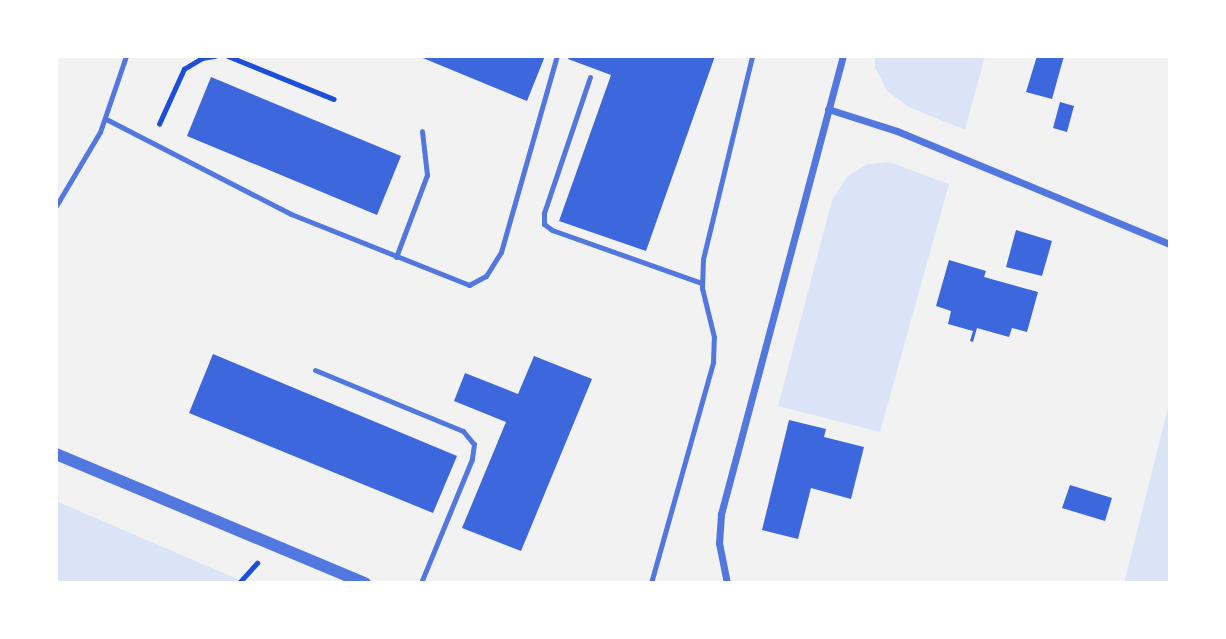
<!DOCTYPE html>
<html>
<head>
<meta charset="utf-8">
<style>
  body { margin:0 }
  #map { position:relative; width:1226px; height:639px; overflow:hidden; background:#f2f2f2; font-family:Raleway,sans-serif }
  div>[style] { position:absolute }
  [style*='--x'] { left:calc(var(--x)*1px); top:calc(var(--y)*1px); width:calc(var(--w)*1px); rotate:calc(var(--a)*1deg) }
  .green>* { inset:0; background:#dbe4f7 }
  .building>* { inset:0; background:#3d67dc }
  .path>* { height:4.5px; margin:-2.25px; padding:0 2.25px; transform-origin:2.25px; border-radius:2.25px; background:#1d4ed8 }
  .service>* { height:5px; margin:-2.5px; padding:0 2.5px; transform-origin:2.5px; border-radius:2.5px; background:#5277de }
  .minor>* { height:7px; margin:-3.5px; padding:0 3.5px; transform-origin:3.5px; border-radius:3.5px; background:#5277de }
  .tertiary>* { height:12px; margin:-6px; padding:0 6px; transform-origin:6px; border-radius:6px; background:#5277de }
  span { translate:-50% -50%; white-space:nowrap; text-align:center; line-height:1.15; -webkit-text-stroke:6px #fff; paint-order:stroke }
  .frame { position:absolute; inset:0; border:58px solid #fff; pointer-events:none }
</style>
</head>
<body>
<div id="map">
  <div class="green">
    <i style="clip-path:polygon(875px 56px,985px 56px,965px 130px,909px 107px,887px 91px,875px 67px)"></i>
    <i style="clip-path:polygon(889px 162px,949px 184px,880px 432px,778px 406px,832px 200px,847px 177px,867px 164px)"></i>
    <i style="clip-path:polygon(1170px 399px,1170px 583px,1124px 583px)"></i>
    <i style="clip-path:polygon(56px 501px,242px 581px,242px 583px,56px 583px)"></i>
  </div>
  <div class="building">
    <i style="clip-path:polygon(418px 56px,545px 56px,527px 101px)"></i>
    <i style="clip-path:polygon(569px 56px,715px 56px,646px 251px,559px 221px,611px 75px,568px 59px)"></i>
    <i style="clip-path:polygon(1037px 56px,1064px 56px,1052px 99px,1026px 92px)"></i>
    <i style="clip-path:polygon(211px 77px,401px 156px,377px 215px,187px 136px)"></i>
    <i style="clip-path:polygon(1060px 102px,1074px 106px,1067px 132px,1053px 128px)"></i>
    <i style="clip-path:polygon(1016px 230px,1052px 241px,1042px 276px,1006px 267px)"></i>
    <i style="clip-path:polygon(949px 260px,986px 271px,984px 277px,1038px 292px,1027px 332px,1012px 328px,1009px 337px,977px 328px,973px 342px,970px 341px,973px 331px,948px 324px,951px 311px,936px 306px)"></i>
    <i style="clip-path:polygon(213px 354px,457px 456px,433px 513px,189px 413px)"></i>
    <i style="clip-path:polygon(534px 356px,592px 379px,521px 551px,462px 528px,506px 422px,454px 401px,465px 373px,518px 394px)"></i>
    <i style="clip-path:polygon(789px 420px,826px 429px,824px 437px,864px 447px,851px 499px,811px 488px,798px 539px,762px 530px)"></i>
    <i style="clip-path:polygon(1070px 485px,1112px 498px,1105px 521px,1062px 508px)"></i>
  </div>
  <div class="path">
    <i style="--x:228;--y:56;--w:114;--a:22.1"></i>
    <i style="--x:159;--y:124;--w:60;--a:-65.6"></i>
    <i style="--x:184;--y:69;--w:21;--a:-31"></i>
    <i style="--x:202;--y:58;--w:13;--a:-9"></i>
    <i style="--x:239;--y:583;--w:27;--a:-48"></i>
  </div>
  <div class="service">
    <i style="--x:590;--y:77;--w:144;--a:108.7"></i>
    <i style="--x:544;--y:213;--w:11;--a:90"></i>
    <i style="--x:544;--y:224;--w:10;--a:37"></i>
    <i style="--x:552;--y:230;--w:159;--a:19.5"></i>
    <i style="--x:106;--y:119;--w:208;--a:27.2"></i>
    <i style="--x:291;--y:214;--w:192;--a:21.7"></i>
    <i style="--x:469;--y:285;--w:19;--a:-28"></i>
    <i style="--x:486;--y:276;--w:28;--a:-58"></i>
    <i style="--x:501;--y:252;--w:204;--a:-74.1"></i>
    <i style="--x:56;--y:206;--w:86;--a:-59.3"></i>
    <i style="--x:100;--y:132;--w:80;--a:-71.1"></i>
    <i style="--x:396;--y:257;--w:88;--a:-69.3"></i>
    <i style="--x:427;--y:175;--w:44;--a:-96.5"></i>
    <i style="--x:315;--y:370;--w:160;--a:22.4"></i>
    <i style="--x:463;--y:431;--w:17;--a:50"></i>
    <i style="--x:474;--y:444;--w:15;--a:98"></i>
    <i style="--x:472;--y:459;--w:134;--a:112.4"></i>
    <i style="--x:651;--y:583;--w:230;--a:-74.3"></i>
    <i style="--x:713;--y:362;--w:25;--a:-88"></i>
    <i style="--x:714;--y:337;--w:50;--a:-103.8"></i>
    <i style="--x:702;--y:288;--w:29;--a:-88"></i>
    <i style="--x:703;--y:259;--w:209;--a:-76.4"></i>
  </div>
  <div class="minor">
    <i style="--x:828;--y:109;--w:72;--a:17.7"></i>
    <i style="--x:897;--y:131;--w:295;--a:22.5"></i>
    <i style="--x:727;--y:583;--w:41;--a:-101.3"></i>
    <i style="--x:719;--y:543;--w:29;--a:-86"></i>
    <i style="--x:721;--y:514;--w:474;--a:-75.1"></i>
  </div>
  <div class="tertiary">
    <i style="--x:56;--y:454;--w:335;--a:22.7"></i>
  </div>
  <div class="frame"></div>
</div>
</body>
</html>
